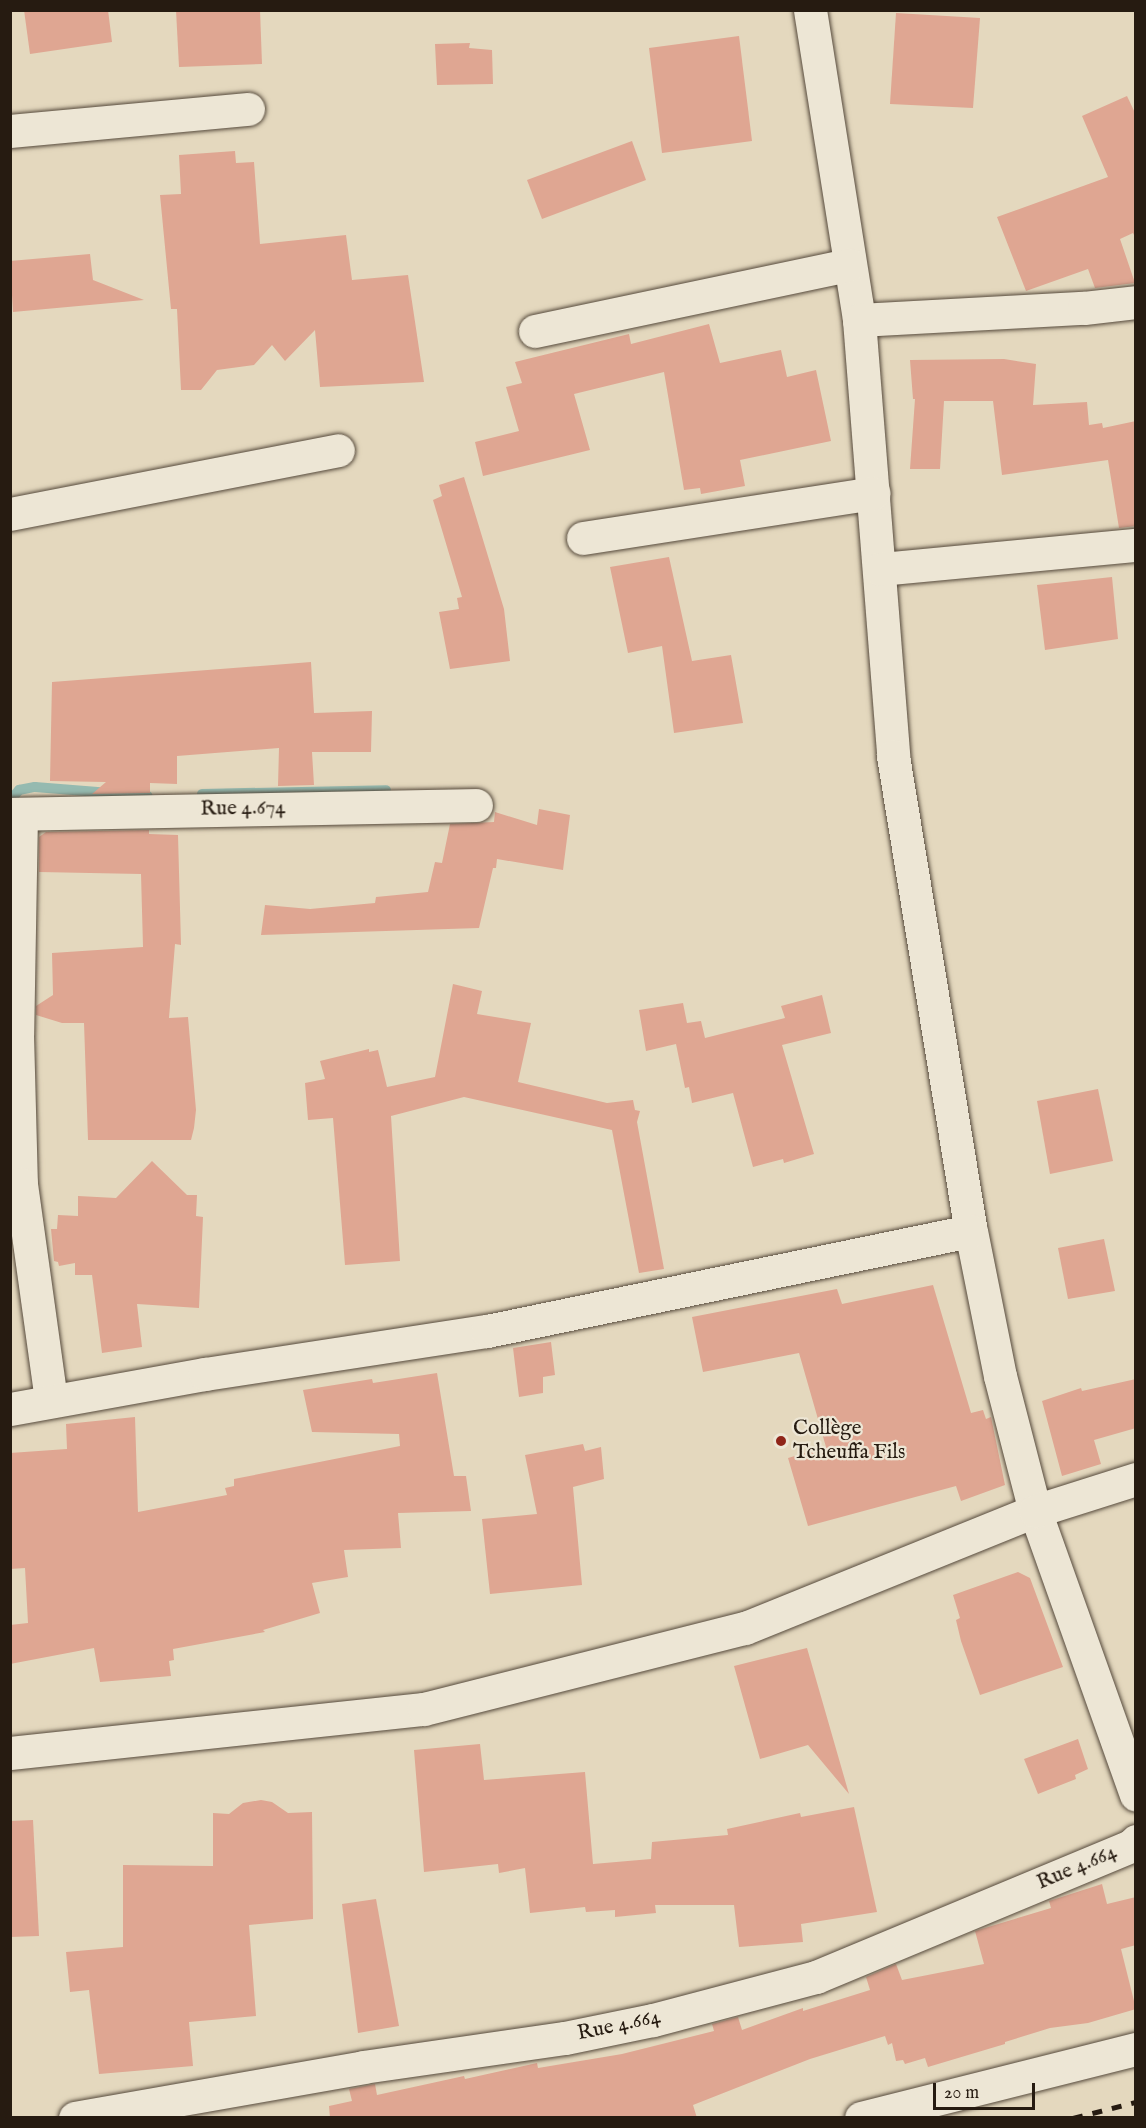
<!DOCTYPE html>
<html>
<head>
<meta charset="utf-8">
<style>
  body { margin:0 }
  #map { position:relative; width:1146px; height:2128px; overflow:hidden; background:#e4d8be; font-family:"IM FELL English",serif }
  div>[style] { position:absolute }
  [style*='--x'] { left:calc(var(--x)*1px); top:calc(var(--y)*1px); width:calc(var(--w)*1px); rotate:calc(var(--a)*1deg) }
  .stream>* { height:10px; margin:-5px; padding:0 5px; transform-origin:5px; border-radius:5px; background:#95bab0 }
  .building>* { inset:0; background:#dfa692 }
  .roads { filter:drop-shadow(0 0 2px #564a3c) drop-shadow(0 0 2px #564a3c) }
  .minor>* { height:33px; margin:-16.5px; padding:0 16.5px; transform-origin:16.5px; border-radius:16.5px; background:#ede6d5 }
  .rail>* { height:4.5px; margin-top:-2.25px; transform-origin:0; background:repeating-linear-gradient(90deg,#261b11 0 10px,transparent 0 20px) }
  .dots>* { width:16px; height:16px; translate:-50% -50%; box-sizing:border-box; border:3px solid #ede6d5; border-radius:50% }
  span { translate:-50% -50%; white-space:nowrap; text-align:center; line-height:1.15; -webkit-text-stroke:4.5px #ede6d5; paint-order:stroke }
  .street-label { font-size:21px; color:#261b11 }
  .poi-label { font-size:21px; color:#261b11 }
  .left { translate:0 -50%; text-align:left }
  .frame { position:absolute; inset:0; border:12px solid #261b11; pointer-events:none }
  .scale { position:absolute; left:933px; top:2083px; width:102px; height:27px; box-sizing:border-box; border:3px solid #261b11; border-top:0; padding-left:8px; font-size:18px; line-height:21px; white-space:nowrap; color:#261b11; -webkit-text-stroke:4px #ede6d5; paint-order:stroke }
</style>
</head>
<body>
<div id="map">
  <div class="stream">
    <i style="--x:202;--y:794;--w:184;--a:-1.2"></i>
    <i style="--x:14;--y:796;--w:8;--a:-50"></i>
    <i style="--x:19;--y:790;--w:16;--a:-11"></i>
    <i style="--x:35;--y:787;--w:113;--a:4.6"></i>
  </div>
  <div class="building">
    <i style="clip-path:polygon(24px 10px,108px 10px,112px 42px,30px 54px)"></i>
    <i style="clip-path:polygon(176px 10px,260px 10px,262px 64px,179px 67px)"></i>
    <i style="clip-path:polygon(896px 13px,980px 18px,973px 108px,890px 104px)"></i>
    <i style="clip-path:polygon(739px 36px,752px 141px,662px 153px,649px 48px)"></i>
    <i style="clip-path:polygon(470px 43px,469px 48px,492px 50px,493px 84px,437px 85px,435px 44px)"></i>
    <i style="clip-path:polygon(1127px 96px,1136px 115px,1136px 239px,1133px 233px,1120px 239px,1135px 283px,1095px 288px,1088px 269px,1026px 291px,997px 217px,1108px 177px,1082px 116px)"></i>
    <i style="clip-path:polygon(632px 141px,646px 180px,542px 219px,527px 180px)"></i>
    <i style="clip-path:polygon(235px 151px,236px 163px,254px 162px,260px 244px,346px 235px,352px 280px,408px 275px,424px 382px,320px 387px,315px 330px,285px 361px,272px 345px,254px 365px,217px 370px,201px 390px,181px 390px,177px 309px,171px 309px,160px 195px,181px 194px,179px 155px)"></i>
    <i style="clip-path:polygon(90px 254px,93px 280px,144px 300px,13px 312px,10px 261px)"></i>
    <i style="clip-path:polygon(709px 324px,720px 363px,781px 350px,787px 377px,816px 370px,831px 441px,740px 460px,745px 486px,701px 494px,700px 488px,684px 490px,664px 372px,574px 394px,590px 450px,483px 476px,475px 442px,519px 431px,506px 387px,522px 383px,515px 362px,629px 334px,631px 344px)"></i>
    <i style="clip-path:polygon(1004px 359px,1036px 364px,1033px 405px,1087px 402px,1089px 425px,1102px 423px,1103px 428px,1136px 421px,1136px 526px,1119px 528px,1108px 460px,1002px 475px,993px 401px,944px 401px,940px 469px,910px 469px,915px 399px,913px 399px,910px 360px)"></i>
    <i style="clip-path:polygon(464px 477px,504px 609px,510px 661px,450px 669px,439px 612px,459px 609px,457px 598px,462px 597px,433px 500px,442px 496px,439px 485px)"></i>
    <i style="clip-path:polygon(669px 557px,692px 661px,731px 655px,743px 723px,674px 733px,662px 646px,628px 653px,610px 567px)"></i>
    <i style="clip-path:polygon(1112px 577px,1118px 639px,1045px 650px,1037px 585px)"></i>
    <i style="clip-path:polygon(311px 662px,314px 713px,372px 711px,371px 752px,312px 752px,314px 785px,278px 786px,279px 748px,177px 756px,177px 784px,150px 783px,150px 793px,92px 794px,106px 782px,50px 781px,52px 682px)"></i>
    <i style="clip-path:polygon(539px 809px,570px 815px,563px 870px,497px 859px,496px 868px,493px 868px,479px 928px,261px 935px,265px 905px,310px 909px,375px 903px,376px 897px,428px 892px,435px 862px,442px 863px,450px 824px,494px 822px,495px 812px,537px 825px)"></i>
    <i style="clip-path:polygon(149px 830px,149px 834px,178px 835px,181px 945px,175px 944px,169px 1018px,188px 1017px,196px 1110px,194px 1128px,191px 1140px,88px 1140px,84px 1023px,62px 1023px,36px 1015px,36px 1006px,53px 995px,52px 953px,143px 947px,141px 874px,39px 872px,39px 837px,46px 832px)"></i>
    <i style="clip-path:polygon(453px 984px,482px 991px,477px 1014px,531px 1023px,518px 1082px,607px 1103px,633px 1100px,635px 1110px,640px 1111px,637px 1122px,664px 1269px,639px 1273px,612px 1130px,464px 1097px,391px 1116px,400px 1261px,345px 1265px,333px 1118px,308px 1120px,305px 1083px,325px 1079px,320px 1061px,369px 1049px,369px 1052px,378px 1050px,387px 1087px,435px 1077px)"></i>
    <i style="clip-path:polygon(822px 995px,831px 1033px,782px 1045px,814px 1154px,784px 1163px,783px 1159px,753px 1167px,733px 1093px,692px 1103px,689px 1087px,685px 1088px,676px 1044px,646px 1051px,639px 1010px,683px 1003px,687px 1023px,701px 1021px,705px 1038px,785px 1018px,781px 1006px)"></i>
    <i style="clip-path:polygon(1098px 1089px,1113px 1161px,1050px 1174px,1037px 1101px)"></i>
    <i style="clip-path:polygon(152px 1161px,187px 1195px,197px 1195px,196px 1216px,203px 1217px,199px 1308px,137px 1304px,142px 1347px,102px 1353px,92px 1275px,75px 1275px,75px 1263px,59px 1266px,58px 1262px,54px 1261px,51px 1229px,57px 1229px,58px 1215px,78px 1216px,78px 1196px,116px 1198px)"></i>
    <i style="clip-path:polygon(1104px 1239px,1115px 1291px,1068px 1299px,1058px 1248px)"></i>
    <i style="clip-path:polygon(933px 1285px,971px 1413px,983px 1410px,986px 1419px,991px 1417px,1005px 1485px,961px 1501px,956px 1486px,808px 1526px,788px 1458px,826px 1447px,799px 1353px,703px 1372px,692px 1317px,837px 1289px,842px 1304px)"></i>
    <i style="clip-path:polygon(551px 1342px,555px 1375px,543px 1377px,543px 1393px,519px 1397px,513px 1348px)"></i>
    <i style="clip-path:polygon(437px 1373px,454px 1476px,466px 1476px,471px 1511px,398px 1513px,401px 1548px,344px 1550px,348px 1577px,312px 1583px,320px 1613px,263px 1630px,265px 1632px,173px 1649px,174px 1660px,169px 1661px,171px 1676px,100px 1682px,94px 1648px,10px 1664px,10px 1625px,28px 1623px,25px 1568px,10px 1569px,10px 1453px,67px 1449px,66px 1424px,135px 1417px,138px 1512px,227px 1495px,225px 1488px,234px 1486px,234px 1479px,400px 1446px,399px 1434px,312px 1432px,303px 1390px,372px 1379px,373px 1383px)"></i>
    <i style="clip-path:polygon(1136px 1379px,1136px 1428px,1094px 1440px,1101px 1464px,1062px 1476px,1042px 1401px,1081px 1388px,1082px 1391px)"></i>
    <i style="clip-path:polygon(583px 1444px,585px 1451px,601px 1447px,604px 1479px,573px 1487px,582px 1585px,490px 1594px,482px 1519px,537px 1514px,525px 1455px)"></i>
    <i style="clip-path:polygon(1018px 1572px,1030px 1578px,1063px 1667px,980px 1695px,961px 1641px,956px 1620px,960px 1618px,953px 1595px)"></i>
    <i style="clip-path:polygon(807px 1648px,849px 1794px,808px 1745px,760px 1759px,734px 1666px)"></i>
    <i style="clip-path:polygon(1078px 1739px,1088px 1769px,1075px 1775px,1076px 1779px,1038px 1794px,1024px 1759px)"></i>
    <i style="clip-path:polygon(480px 1744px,484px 1780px,585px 1772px,593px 1864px,651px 1859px,652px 1842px,728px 1835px,727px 1829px,800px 1813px,801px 1817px,854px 1807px,877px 1912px,801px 1924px,803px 1942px,739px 1947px,734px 1905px,655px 1905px,656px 1913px,615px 1917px,615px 1910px,586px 1912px,585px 1907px,530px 1913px,525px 1868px,499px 1873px,498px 1864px,424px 1872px,414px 1750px)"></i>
    <i style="clip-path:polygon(261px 1800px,272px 1802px,288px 1813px,312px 1812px,313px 1919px,249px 1925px,256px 2016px,189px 2022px,193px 2066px,99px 2074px,89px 1990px,70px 1992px,66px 1952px,123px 1947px,123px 1865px,213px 1866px,213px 1813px,229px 1814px,243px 1803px)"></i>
    <i style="clip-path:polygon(33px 1820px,39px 1936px,10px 1937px,10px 1821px)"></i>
    <i style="clip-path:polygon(1102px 1884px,1107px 1904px,1136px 1897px,1136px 1945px,1121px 1949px,1136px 2009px,1088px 2023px,1050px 2028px,1005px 2042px,1005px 2044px,928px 2067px,925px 2058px,905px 2064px,903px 2060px,896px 2061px,892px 2043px,888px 2045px,885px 2036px,810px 2059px,693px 2105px,697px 2118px,330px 2118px,329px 2106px,352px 2101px,349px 2089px,375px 2084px,377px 2095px,464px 2076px,465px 2079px,537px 2063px,538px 2068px,622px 2054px,714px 2031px,712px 2024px,738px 2017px,742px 2030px,803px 2008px,803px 2011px,870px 1990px,866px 1977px,896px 1964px,902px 1980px,984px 1964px,975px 1931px,1051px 1908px,1049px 1901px)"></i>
    <i style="clip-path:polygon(376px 1899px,399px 2026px,358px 2033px,342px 1904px)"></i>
  </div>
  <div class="roads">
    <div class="minor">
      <i style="--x:810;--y:10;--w:314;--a:81"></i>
      <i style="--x:859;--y:320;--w:437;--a:85.5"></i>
      <i style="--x:893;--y:756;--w:481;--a:80.7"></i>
      <i style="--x:971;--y:1231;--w:148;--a:78.7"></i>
      <i style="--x:1000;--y:1376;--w:139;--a:75.5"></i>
      <i style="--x:1035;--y:1511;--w:301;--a:70.4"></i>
      <i style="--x:10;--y:131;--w:239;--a:-5.3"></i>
      <i style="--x:859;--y:320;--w:225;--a:-3.1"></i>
      <i style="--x:1084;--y:308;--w:52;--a:-6.6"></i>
      <i style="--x:535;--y:331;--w:321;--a:-11.9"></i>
      <i style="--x:10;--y:514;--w:334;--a:-11"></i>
      <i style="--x:583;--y:538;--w:294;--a:-8.8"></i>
      <i style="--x:880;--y:569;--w:257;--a:-5.4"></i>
      <i style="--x:10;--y:814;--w:466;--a:-1.1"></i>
      <i style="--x:21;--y:814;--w:220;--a:91"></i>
      <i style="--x:17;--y:1034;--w:150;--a:88.5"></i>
      <i style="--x:21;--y:1184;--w:218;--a:82.1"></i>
      <i style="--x:10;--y:1409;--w:198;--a:-10.2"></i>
      <i style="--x:205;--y:1374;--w:285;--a:-8.7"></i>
      <i style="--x:487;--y:1331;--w:494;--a:-11.7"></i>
      <i style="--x:10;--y:1753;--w:416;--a:-6.1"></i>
      <i style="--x:424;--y:1709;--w:331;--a:-14.2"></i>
      <i style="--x:745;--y:1628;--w:313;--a:-22"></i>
      <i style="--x:1035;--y:1511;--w:106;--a:-17.6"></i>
      <i style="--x:75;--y:2118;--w:292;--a:-10"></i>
      <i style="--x:363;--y:2067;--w:204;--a:-8.2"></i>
      <i style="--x:565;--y:2038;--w:90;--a:-11.6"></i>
      <i style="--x:653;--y:2020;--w:169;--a:-14.8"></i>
      <i style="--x:816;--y:1977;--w:341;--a:-22.6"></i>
      <i style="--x:1131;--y:1846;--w:7;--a:-45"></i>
      <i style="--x:861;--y:2118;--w:284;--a:-14.1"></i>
    </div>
  </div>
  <div class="rail">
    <i style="--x:1073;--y:2118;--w:65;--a:-14.3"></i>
  </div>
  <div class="dots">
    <i style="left:781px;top:1441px;background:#8f2418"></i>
  </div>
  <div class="street-label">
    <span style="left:243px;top:809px;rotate:-1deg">Rue 4.674</span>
    <span style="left:1077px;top:1868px;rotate:-23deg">Rue 4.664</span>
    <span style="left:619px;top:2026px;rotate:-12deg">Rue 4.664</span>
  </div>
  <div class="poi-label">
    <span class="left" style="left:793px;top:1441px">Collège<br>Tcheuffa Fils</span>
  </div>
  <div class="frame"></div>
  <div class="scale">20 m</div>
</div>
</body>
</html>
